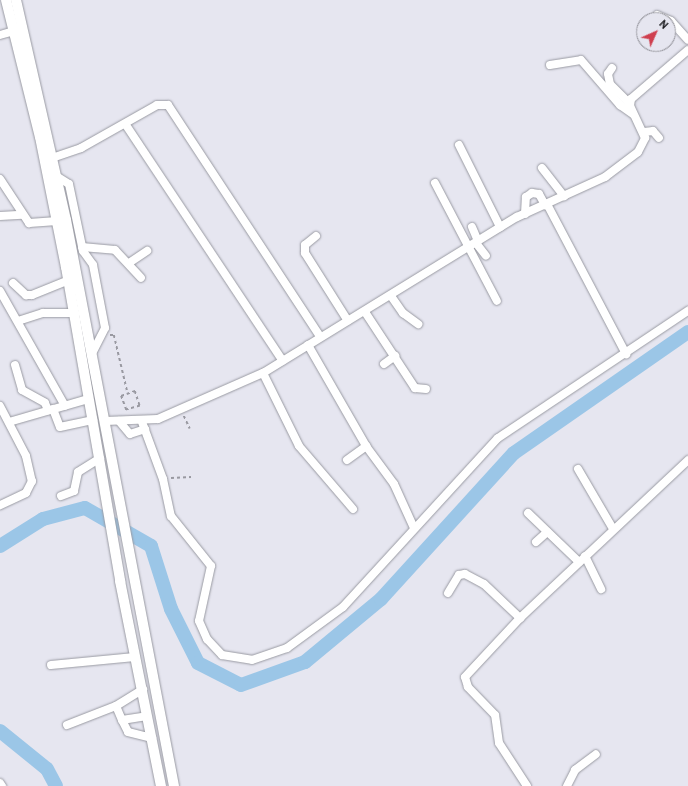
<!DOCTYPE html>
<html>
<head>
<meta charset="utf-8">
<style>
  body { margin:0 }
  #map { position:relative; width:688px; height:786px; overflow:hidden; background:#e6e6f0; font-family:"PT Sans",sans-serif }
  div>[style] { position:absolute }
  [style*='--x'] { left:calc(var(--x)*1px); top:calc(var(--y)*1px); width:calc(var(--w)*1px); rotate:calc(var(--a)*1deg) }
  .river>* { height:14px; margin:-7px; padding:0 7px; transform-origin:7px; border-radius:7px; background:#9bc6e7 }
  .path>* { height:1.5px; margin-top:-0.75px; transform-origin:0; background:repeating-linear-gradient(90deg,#9999a1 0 3px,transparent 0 6px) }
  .roads { filter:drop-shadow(0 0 1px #999aa2) drop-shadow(0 0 1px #999aa2) }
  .minor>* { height:8px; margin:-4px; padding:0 4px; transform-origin:4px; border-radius:4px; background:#fff }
  .major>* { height:10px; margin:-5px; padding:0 5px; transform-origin:5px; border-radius:5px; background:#fff }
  span { translate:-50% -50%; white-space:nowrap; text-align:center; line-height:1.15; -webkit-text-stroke:3px #e6e6f0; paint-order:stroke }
  .north { position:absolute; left:636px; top:12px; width:40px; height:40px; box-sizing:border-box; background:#e6e6f0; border:1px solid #919198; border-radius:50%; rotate:45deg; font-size:11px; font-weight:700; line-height:16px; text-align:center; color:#111114 }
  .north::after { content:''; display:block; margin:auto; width:14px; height:18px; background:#cf3f4f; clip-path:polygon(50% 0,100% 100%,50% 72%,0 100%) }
</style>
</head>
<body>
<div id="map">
  <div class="river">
    <i style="--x:0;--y:546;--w:51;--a:-32.1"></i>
    <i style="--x:43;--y:519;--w:43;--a:-14.7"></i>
    <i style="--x:85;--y:508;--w:76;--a:29.9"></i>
    <i style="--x:151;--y:546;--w:66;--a:72.4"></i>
    <i style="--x:171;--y:609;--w:60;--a:63.4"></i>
    <i style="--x:198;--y:663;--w:48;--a:27.1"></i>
    <i style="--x:241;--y:685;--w:68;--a:-19.8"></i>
    <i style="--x:305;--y:662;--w:99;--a:-39.7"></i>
    <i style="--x:381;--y:599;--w:197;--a:-47.7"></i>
    <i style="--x:514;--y:453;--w:212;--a:-34.8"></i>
    <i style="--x:0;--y:731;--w:60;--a:39"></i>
    <i style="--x:47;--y:769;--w:19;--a:62"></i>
  </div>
  <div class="path">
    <i style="--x:110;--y:335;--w:4;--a:0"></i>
    <i style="--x:114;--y:335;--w:61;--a:76.7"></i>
    <i style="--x:135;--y:391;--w:16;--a:72"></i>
    <i style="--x:140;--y:406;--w:15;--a:164"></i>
    <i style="--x:126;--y:410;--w:15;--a:-110"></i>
    <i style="--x:121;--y:396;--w:15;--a:-20"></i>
    <i style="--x:184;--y:416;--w:14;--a:65"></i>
    <i style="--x:171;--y:478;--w:20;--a:-3"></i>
  </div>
  <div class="roads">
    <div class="minor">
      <i style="--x:657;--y:15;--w:15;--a:23"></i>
      <i style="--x:671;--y:21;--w:25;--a:48"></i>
      <i style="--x:0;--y:35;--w:15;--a:-16"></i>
      <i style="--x:550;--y:65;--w:31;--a:-9"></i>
      <i style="--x:581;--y:60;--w:60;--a:49.1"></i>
      <i style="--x:620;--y:105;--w:16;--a:35"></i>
      <i style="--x:612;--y:68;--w:7;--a:124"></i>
      <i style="--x:608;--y:74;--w:10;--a:79"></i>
      <i style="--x:610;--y:84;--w:27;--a:45"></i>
      <i style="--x:126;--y:125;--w:283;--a:56.4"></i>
      <i style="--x:644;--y:132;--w:9;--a:-6"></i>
      <i style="--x:653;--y:131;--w:9;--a:49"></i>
      <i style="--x:459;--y:145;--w:92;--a:63.4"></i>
      <i style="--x:52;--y:158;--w:31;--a:-19"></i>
      <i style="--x:81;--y:148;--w:87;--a:-29.5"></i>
      <i style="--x:157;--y:105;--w:11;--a:0"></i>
      <i style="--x:168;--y:105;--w:277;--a:56.7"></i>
      <i style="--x:542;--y:168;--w:36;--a:52"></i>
      <i style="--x:56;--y:176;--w:15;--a:32"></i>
      <i style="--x:69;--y:184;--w:68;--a:78.2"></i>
      <i style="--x:83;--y:251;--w:17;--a:54"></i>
      <i style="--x:93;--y:265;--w:64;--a:79.2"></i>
      <i style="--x:105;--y:328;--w:28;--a:117"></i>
      <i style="--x:0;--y:179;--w:53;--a:56.6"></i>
      <i style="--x:29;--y:223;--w:28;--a:-4"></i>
      <i style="--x:435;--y:183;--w:133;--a:62.3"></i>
      <i style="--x:547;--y:204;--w:170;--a:62.2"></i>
      <i style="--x:525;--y:214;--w:17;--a:-87"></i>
      <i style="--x:526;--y:197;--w:7;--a:-34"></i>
      <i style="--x:532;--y:193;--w:7;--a:8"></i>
      <i style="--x:539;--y:194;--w:13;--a:61"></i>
      <i style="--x:0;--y:216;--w:22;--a:-3"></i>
      <i style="--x:472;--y:227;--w:15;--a:67"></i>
      <i style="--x:316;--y:236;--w:14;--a:141"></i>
      <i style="--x:305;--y:245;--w:8;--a:90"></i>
      <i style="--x:305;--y:253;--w:80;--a:57.7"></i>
      <i style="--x:476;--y:243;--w:16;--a:52"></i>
      <i style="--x:82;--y:247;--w:33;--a:5"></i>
      <i style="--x:115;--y:250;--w:38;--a:47"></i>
      <i style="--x:129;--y:263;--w:22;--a:-34"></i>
      <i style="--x:13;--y:283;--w:18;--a:43"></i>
      <i style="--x:26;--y:295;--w:6;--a:0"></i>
      <i style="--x:32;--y:295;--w:40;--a:-22"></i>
      <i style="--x:0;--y:291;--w:132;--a:60.5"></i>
      <i style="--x:391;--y:296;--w:21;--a:55"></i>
      <i style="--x:403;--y:313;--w:19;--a:36"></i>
      <i style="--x:365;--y:312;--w:91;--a:56.7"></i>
      <i style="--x:415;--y:388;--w:11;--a:5"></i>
      <i style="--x:18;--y:321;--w:26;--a:-18"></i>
      <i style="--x:43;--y:313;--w:32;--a:0"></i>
      <i style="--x:308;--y:345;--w:116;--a:60.1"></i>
      <i style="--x:366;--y:446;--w:47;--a:53.6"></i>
      <i style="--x:394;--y:484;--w:48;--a:65.6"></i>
      <i style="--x:384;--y:364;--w:14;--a:-36"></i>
      <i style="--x:15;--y:365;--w:26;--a:74"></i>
      <i style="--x:22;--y:390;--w:26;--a:29"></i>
      <i style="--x:45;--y:403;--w:8;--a:67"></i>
      <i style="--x:263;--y:373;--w:81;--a:63.7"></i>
      <i style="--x:299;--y:446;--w:83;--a:49.4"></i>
      <i style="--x:0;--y:406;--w:56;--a:62.5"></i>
      <i style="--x:26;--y:456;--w:26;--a:77"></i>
      <i style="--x:32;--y:481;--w:13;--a:117"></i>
      <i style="--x:26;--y:493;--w:29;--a:155"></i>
      <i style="--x:53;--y:409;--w:19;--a:69"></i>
      <i style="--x:60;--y:427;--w:34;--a:-12"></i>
      <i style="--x:105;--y:421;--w:53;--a:-2.2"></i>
      <i style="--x:158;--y:419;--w:115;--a:-23.7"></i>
      <i style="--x:263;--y:373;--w:298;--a:-31.6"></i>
      <i style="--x:517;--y:217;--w:97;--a:-24.4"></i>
      <i style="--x:605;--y:177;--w:41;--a:-37.1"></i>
      <i style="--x:638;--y:152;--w:16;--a:-63"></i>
      <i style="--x:645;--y:138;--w:35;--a:-115"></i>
      <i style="--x:630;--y:106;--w:7;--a:-82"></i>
      <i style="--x:631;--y:99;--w:75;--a:-40.7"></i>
      <i style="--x:119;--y:421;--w:17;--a:50"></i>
      <i style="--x:130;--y:434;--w:16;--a:-18"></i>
      <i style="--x:9;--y:422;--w:82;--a:-16.2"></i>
      <i style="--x:142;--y:422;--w:61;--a:69.8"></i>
      <i style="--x:163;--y:479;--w:38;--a:78"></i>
      <i style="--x:171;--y:516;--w:64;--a:51.3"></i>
      <i style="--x:211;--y:566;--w:56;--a:102.3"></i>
      <i style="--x:199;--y:621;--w:20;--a:66"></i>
      <i style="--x:207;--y:639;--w:22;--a:47"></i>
      <i style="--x:222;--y:655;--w:30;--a:9"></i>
      <i style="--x:252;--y:660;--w:37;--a:-19"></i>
      <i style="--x:287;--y:648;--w:69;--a:-36.2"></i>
      <i style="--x:343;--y:607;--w:229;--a:-47.5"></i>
      <i style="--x:498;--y:438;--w:229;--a:-33.8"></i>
      <i style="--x:347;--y:460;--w:24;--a:-36"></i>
      <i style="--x:578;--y:469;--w:69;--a:59.7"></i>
      <i style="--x:61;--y:496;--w:14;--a:-21"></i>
      <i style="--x:74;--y:491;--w:19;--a:-78"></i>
      <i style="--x:78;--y:472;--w:26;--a:-32"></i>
      <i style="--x:528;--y:513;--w:71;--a:43.9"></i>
      <i style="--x:536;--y:542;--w:15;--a:-42"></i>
      <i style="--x:585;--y:556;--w:37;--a:64"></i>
      <i style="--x:448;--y:593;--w:21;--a:-59"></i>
      <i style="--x:459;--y:575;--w:6;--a:-9"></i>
      <i style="--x:465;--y:574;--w:21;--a:28"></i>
      <i style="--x:484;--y:584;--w:50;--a:43.4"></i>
      <i style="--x:51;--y:665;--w:84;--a:-5.4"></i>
      <i style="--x:116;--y:706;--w:15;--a:67"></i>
      <i style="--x:122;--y:720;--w:25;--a:-9"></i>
      <i style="--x:122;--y:720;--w:13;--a:63"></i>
      <i style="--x:128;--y:732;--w:25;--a:14"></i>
      <i style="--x:67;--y:725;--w:53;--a:-21.2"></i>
      <i style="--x:116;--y:706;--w:32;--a:-32"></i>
      <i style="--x:0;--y:783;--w:4;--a:56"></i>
      <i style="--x:527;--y:786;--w:51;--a:-123.1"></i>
      <i style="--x:499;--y:743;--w:28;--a:-98"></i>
      <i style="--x:495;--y:715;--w:39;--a:-134"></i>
      <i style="--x:468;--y:687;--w:10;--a:-107"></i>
      <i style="--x:465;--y:677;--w:81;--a:-47"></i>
      <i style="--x:520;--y:618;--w:231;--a:-43.2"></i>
      <i style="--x:567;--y:786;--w:18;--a:-63"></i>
      <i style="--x:575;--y:770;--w:26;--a:-37"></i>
    </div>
    <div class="major">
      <i style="--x:6;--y:0;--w:141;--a:76.1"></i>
      <i style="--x:40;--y:137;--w:133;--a:78.7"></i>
      <i style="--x:66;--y:267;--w:319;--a:80.2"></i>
      <i style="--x:120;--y:581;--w:209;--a:78.7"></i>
      <i style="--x:16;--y:0;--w:226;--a:77.2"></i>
      <i style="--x:66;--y:220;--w:576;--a:79.2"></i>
    </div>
  </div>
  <div class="north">N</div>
</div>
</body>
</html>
